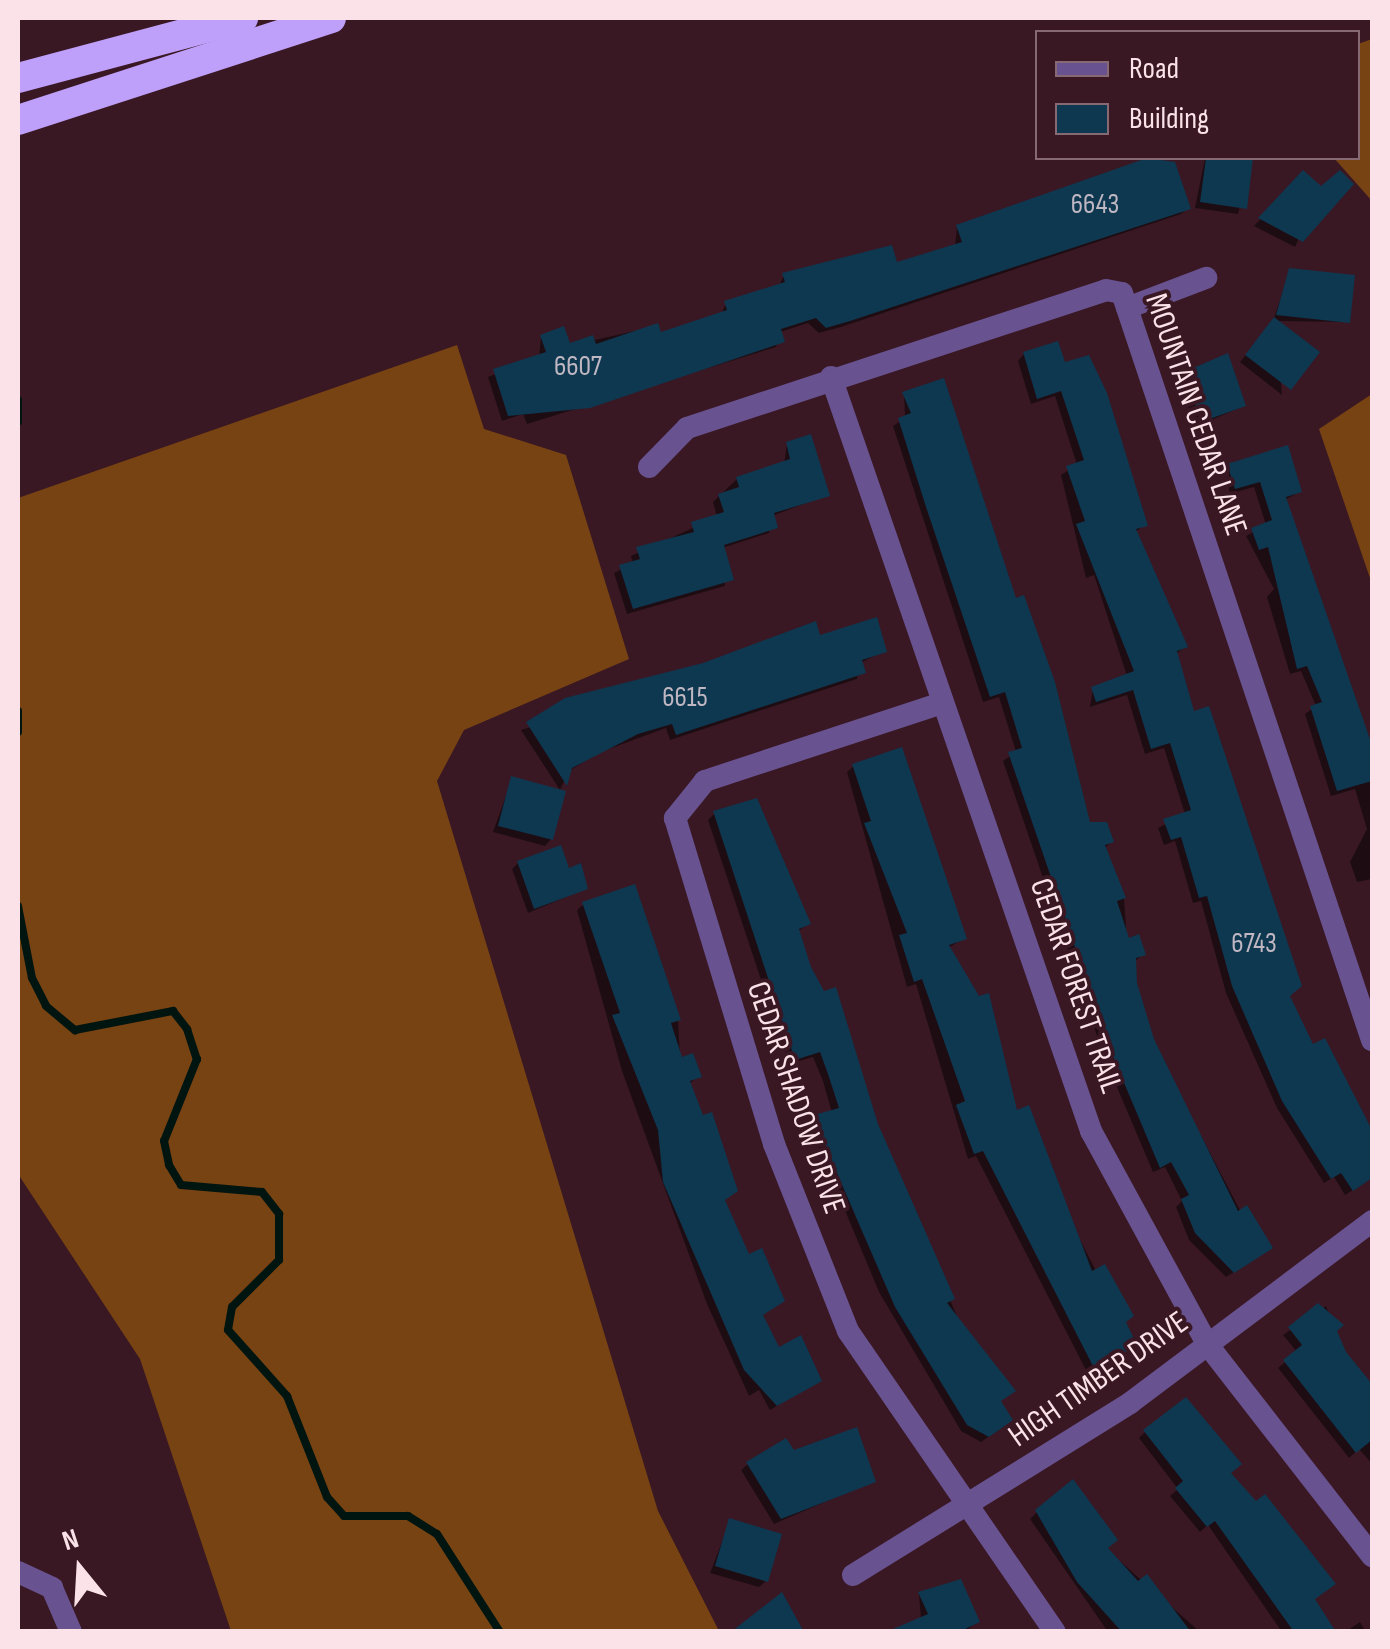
<!DOCTYPE html>
<html>
<head>
<meta charset="utf-8">
<style>
  body { margin:0 }
  #map { position:relative; width:1390px; height:1649px; overflow:hidden; background:#391824; font-family:"Sofia Sans Condensed",sans-serif }
  div>[style] { position:absolute }
  [style*='--x'] { left:calc(var(--x)*1px); top:calc(var(--y)*1px); width:calc(var(--w)*1px); rotate:calc(var(--a)*1deg) }
  .forest>* { inset:0; background:#774312 }
  .shadow>* { inset:0; background:#0007 }
  .stream>* { height:8px; margin:-4px; padding:0 4px; transform-origin:4px; border-radius:4px; background:#001410 }
  .building>* { inset:0; background:#0e3750 }
  .minor>* { height:22px; margin:-11px; padding:0 11px; transform-origin:11px; border-radius:11px; background:#68528f }
  .motorway>* { height:30px; margin:-15px; padding:0 15px; transform-origin:15px; border-radius:15px; background:#be9ff9 }
  span { translate:-50% -50%; white-space:nowrap; text-align:center; line-height:1.15; -webkit-text-stroke:8px #391824; paint-order:stroke }
  .number-label { font-size:28px; color:#bfb7c2 }
  .number-label span { -webkit-text-stroke-width:0 }
  .street-label { font-size:32px; color:#fae2e8 }
  .frame { position:absolute; inset:0; border:20px solid #fae2e8; pointer-events:none }
  .legend { position:absolute; left:1035px; top:30px; width:325px; height:130px; box-sizing:border-box; background:#391824; border:2px solid #866972; margin:0; padding:12px 18px; list-style:none; font-size:30px; color:#fae2e8 }
  .legend li { display:flex; align-items:center; gap:20px; height:50px }
  .legend b { width:50px; border:2px solid #866972 }
  .north { position:absolute; left:30px; top:1519px; width:100px; height:100px; -webkit-text-stroke:8px #391824; paint-order:stroke; rotate:342deg; font-size:28px; font-weight:700; line-height:40px; text-align:center; color:#fae2e8 }
  .north::after { content:''; display:block; margin:auto; width:35px; height:45px; background:#fae2e8; clip-path:polygon(50% 0,100% 100%,50% 72%,0 100%) }
</style>
</head>
<body>
<div id="map">
  <div class="forest">
    <i style="clip-path:polygon(1372px 39px,1372px 201px,1334px 158px,1358px 158px,1358px 44px)"></i>
    <i style="clip-path:polygon(457px 345px,484px 429px,566px 455px,629px 659px,464px 730px,437px 781px,658px 1511px,719px 1631px,231px 1631px,140px 1359px,18px 1174px,18px 498px)"></i>
    <i style="clip-path:polygon(1372px 394px,1372px 584px,1319px 429px)"></i>
  </div>
  <div class="shadow">
    <i style="clip-path:polygon(1153px 158px,1173px 163px,1188px 208px,1181px 214px,841px 327px,819px 333px,808px 323px,780px 332px,776px 347px,527px 424px,523px 414px,502px 421px,488px 377px,539px 357px,541px 337px,568px 346px,657px 326px,660px 335px,721px 315px,726px 303px,779px 286px,784px 275px,896px 265px,955px 246px,957px 227px)"></i>
    <i style="clip-path:polygon(1205px 158px,1250px 158px,1238px 214px,1195px 208px)"></i>
    <i style="clip-path:polygon(1303px 173px,1321px 190px,1295px 247px,1254px 226px)"></i>
    <i style="clip-path:polygon(1290px 270px,1347px 322px,1276px 321px,1282px 395px,1240px 362px,1273px 321px)"></i>
    <i style="clip-path:polygon(1024px 354px,1063px 366px,1145px 525px,1135px 532px,1185px 647px,1176px 654px,1192px 714px,1287px 996px,1312px 1047px,1324px 1042px,1372px 1133px,1372px 1178px,1345px 1195px,1334px 1177px,1324px 1183px,1277px 1108px,1226px 993px,1201px 901px,1193px 903px,1175px 841px,1164px 845px,1158px 828px,1185px 814px,1164px 748px,1145px 754px,1127px 695px,1090px 707px,1093px 689px,1127px 676px,1094px 575px,1086px 578px,1061px 475px,1077px 465px,1055px 396px,1031px 404px,1018px 361px)"></i>
    <i style="clip-path:polygon(1186px 374px,1244px 406px,1195px 427px,1179px 380px)"></i>
    <i style="clip-path:polygon(904px 394px,1088px 825px,1111px 842px,1104px 849px,1124px 898px,1127px 941px,1143px 954px,1134px 962px,1135px 983px,1151px 1040px,1263px 1254px,1226px 1277px,1189px 1240px,1176px 1207px,1182px 1201px,1165px 1167px,1153px 1172px,1105px 1059px,1003px 761px,1016px 752px,999px 697px,983px 702px,893px 426px,905px 418px)"></i>
    <i style="clip-path:polygon(787px 444px,827px 495px,772px 516px,769px 533px,722px 548px,725px 586px,627px 614px,614px 573px,633px 564px,631px 556px,717px 517px,713px 502px,737px 479px,784px 464px)"></i>
    <i style="clip-path:polygon(1229px 466px,1299px 492px,1285px 500px,1372px 753px,1372px 879px,1357px 882px,1350px 862px,1367px 829px,1355px 789px,1331px 796px,1305px 714px,1316px 706px,1301px 671px,1290px 674px,1267px 597px,1274px 589px,1246px 536px,1266px 525px,1254px 487px,1229px 494px)"></i>
    <i style="clip-path:polygon(819px 638px,884px 651px,860px 663px,857px 679px,670px 740px,666px 728px,598px 753px,569px 771px,560px 790px,521px 730px)"></i>
    <i style="clip-path:polygon(854px 766px,965px 938px,948px 948px,1015px 1114px,1123px 1323px,1127px 1351px,1089px 1376px,976px 1156px,968px 1159px,916px 984px,907px 987px,847px 772px)"></i>
    <i style="clip-path:polygon(512px 779px,551px 839px,545px 846px,493px 832px)"></i>
    <i style="clip-path:polygon(714px 814px,808px 924px,797px 932px,808px 968px,1004px 1426px,981px 1442px,961px 1431px,879px 1292px,809px 1124px,832px 1113px,823px 1081px,813px 1057px,789px 1064px,708px 820px)"></i>
    <i style="clip-path:polygon(518px 863px,585px 889px,528px 913px,512px 869px)"></i>
    <i style="clip-path:polygon(584px 904px,678px 1019px,680px 1060px,699px 1076px,689px 1084px,761px 1316px,778px 1350px,819px 1381px,770px 1410px,759px 1390px,749px 1396px,707px 1304px,622px 1071px,577px 910px)"></i>
    <i style="clip-path:polygon(1326px 1306px,1344px 1353px,1372px 1388px,1372px 1464px,1359px 1449px,1349px 1458px,1278px 1368px,1297px 1352px,1283px 1335px)"></i>
    <i style="clip-path:polygon(1145px 1432px,1229px 1473px,1333px 1632px,1282px 1632px,1208px 1525px,1200px 1532px,1170px 1496px,1178px 1489px,1139px 1438px)"></i>
    <i style="clip-path:polygon(748px 1464px,873px 1481px,774px 1524px,741px 1470px)"></i>
    <i style="clip-path:polygon(1037px 1512px,1105px 1548px,1199px 1631px,1108px 1632px,1030px 1519px)"></i>
    <i style="clip-path:polygon(730px 1521px,766px 1581px,759px 1587px,710px 1573px)"></i>
    <i style="clip-path:polygon(919px 1594px,977px 1622px,965px 1632px,888px 1632px,921px 1619px)"></i>
    <i style="clip-path:polygon(1360px 1622px,1366px 1632px,1345px 1632px)"></i>
  </div>
  <div class="stream">
    <i style="--x:18;--y:400;--w:22;--a:90"></i>
    <i style="--x:18;--y:711;--w:21;--a:90"></i>
    <i style="--x:18;--y:906;--w:73;--a:79"></i>
    <i style="--x:32;--y:978;--w:31;--a:63"></i>
    <i style="--x:46;--y:1006;--w:38;--a:40"></i>
    <i style="--x:75;--y:1030;--w:100;--a:-11"></i>
    <i style="--x:173;--y:1011;--w:23;--a:52"></i>
    <i style="--x:187;--y:1029;--w:32;--a:72"></i>
    <i style="--x:197;--y:1059;--w:88;--a:111.9"></i>
    <i style="--x:164;--y:1141;--w:25;--a:78"></i>
    <i style="--x:169;--y:1165;--w:23;--a:59"></i>
    <i style="--x:181;--y:1185;--w:81;--a:4.9"></i>
    <i style="--x:262;--y:1192;--w:28;--a:52"></i>
    <i style="--x:279;--y:1214;--w:46;--a:90"></i>
    <i style="--x:279;--y:1260;--w:66;--a:135"></i>
    <i style="--x:232;--y:1307;--w:23;--a:100"></i>
    <i style="--x:228;--y:1330;--w:89;--a:48.2"></i>
    <i style="--x:287;--y:1396;--w:109;--a:68.4"></i>
    <i style="--x:327;--y:1497;--w:25;--a:48"></i>
    <i style="--x:344;--y:1516;--w:64;--a:0"></i>
    <i style="--x:408;--y:1516;--w:34;--a:32"></i>
    <i style="--x:437;--y:1534;--w:117;--a:57.3"></i>
  </div>
  <div class="building">
    <i style="clip-path:polygon(1147px 158px,1175px 162px,1191px 209px,850px 321px,826px 328px,816px 318px,781px 329px,785px 342px,590px 408px,508px 416px,493px 369px,546px 352px,540px 335px,564px 326px,570px 343px,593px 335px,596px 344px,658px 323px,661px 332px,727px 310px,724px 301px,785px 282px,782px 273px,892px 245px,897px 262px,962px 242px,956px 225px)"></i>
    <i style="clip-path:polygon(1206px 158px,1253px 158px,1247px 209px,1200px 202px)"></i>
    <i style="clip-path:polygon(1303px 170px,1321px 186px,1340px 170px,1354px 184px,1303px 242px,1258px 218px)"></i>
    <i style="clip-path:polygon(1289px 268px,1355px 275px,1350px 323px,1276px 315px)"></i>
    <i style="clip-path:polygon(1274px 317px,1320px 352px,1291px 390px,1245px 355px)"></i>
    <i style="clip-path:polygon(1058px 341px,1065px 362px,1089px 355px,1107px 393px,1148px 526px,1136px 529px,1188px 647px,1177px 651px,1194px 711px,1209px 706px,1302px 986px,1290px 996px,1313px 1044px,1325px 1038px,1372px 1130px,1372px 1178px,1353px 1191px,1341px 1173px,1331px 1179px,1282px 1101px,1232px 986px,1207px 896px,1199px 898px,1181px 837px,1171px 840px,1163px 819px,1191px 810px,1170px 743px,1151px 749px,1133px 690px,1096px 702px,1091px 687px,1134px 671px,1076px 524px,1085px 521px,1066px 466px,1084px 460px,1061px 391px,1037px 399px,1023px 352px)"></i>
    <i style="clip-path:polygon(1228px 353px,1246px 406px,1201px 422px,1184px 372px)"></i>
    <i style="clip-path:polygon(944px 378px,1016px 598px,1024px 595px,1055px 682px,1090px 822px,1107px 822px,1114px 842px,1105px 845px,1126px 898px,1117px 901px,1129px 938px,1139px 934px,1146px 955px,1136px 958px,1137px 983px,1154px 1039px,1238px 1211px,1247px 1205px,1273px 1248px,1234px 1273px,1195px 1233px,1181px 1199px,1189px 1195px,1171px 1162px,1160px 1168px,1111px 1052px,1008px 752px,1022px 748px,1005px 692px,990px 697px,926px 507px,898px 418px,911px 413px,902px 392px)"></i>
    <i style="clip-path:polygon(811px 434px,830px 496px,774px 513px,778px 528px,724px 545px,734px 580px,633px 609px,619px 565px,640px 559px,636px 547px,694px 532px,691px 522px,724px 512px,718px 494px,739px 487px,736px 477px,790px 459px,786px 442px)"></i>
    <i style="clip-path:polygon(1288px 445px,1302px 492px,1286px 497px,1372px 745px,1372px 781px,1337px 791px,1310px 706px,1322px 702px,1307px 666px,1297px 669px,1268px 547px,1259px 550px,1251px 528px,1272px 520px,1260px 482px,1235px 489px,1227px 464px)"></i>
    <i style="clip-path:polygon(877px 617px,887px 652px,862px 660px,866px 673px,676px 735px,672px 724px,638px 734px,572px 768px,567px 786px,526px 722px,565px 698px,703px 663px,816px 621px,820px 635px)"></i>
    <i style="clip-path:polygon(902px 747px,967px 939px,949px 945px,979px 996px,989px 993px,1017px 1110px,1029px 1105px,1092px 1271px,1105px 1264px,1134px 1316px,1126px 1322px,1137px 1345px,1096px 1372px,983px 1151px,974px 1154px,956px 1105px,965px 1101px,922px 979px,914px 982px,899px 935px,907px 933px,864px 823px,871px 821px,852px 764px)"></i>
    <i style="clip-path:polygon(511px 776px,566px 791px,553px 840px,498px 826px)"></i>
    <i style="clip-path:polygon(757px 798px,811px 924px,799px 929px,811px 967px,824px 991px,836px 987px,878px 1124px,955px 1299px,947px 1303px,1016px 1391px,1001px 1401px,1013px 1420px,989px 1437px,967px 1425px,895px 1307px,823px 1141px,814px 1115px,839px 1108px,828px 1074px,820px 1052px,795px 1060px,713px 811px)"></i>
    <i style="clip-path:polygon(561px 845px,569px 868px,581px 863px,588px 889px,534px 909px,517px 861px)"></i>
    <i style="clip-path:polygon(635px 884px,681px 1020px,671px 1023px,682px 1057px,693px 1053px,702px 1077px,690px 1081px,703px 1115px,712px 1112px,738px 1191px,725px 1200px,749px 1254px,762px 1248px,785px 1301px,763px 1315px,779px 1347px,801px 1335px,822px 1381px,777px 1406px,744px 1370px,663px 1182px,658px 1130px,612px 1015px,620px 1013px,582px 902px)"></i>
    <i style="clip-path:polygon(1318px 1303px,1344px 1325px,1337px 1331px,1346px 1352px,1372px 1384px,1372px 1440px,1356px 1453px,1283px 1360px,1302px 1345px,1288px 1327px)"></i>
    <i style="clip-path:polygon(1186px 1397px,1242px 1464px,1231px 1473px,1256px 1501px,1265px 1494px,1336px 1584px,1315px 1599px,1336px 1632px,1294px 1632px,1215px 1521px,1207px 1527px,1175px 1488px,1183px 1481px,1143px 1430px)"></i>
    <i style="clip-path:polygon(857px 1427px,876px 1482px,781px 1519px,746px 1462px,786px 1438px,794px 1450px)"></i>
    <i style="clip-path:polygon(1073px 1479px,1118px 1540px,1108px 1548px,1138px 1581px,1147px 1574px,1191px 1632px,1122px 1632px,1077px 1582px,1035px 1510px)"></i>
    <i style="clip-path:polygon(729px 1518px,782px 1534px,768px 1582px,715px 1566px)"></i>
    <i style="clip-path:polygon(961px 1579px,980px 1622px,959px 1632px,886px 1632px,928px 1614px,918px 1592px)"></i>
    <i style="clip-path:polygon(782px 1592px,804px 1632px,731px 1632px)"></i>
  </div>
  <div class="minor">
    <i style="--x:1127;--y:308;--w:85;--a:-20.8"></i>
    <i style="--x:831;--y:377;--w:798;--a:70.97"></i>
    <i style="--x:1091;--y:1131;--w:243;--a:61.4"></i>
    <i style="--x:1207;--y:1344;--w:269;--a:52.1"></i>
    <i style="--x:649;--y:467;--w:54;--a:-45.7"></i>
    <i style="--x:687;--y:428;--w:441;--a:-18.2"></i>
    <i style="--x:1106;--y:290;--w:16;--a:11"></i>
    <i style="--x:1122;--y:293;--w:788;--a:71.5"></i>
    <i style="--x:942;--y:703;--w:250;--a:161.8"></i>
    <i style="--x:705;--y:781;--w:48;--a:129"></i>
    <i style="--x:675;--y:818;--w:341;--a:73.1"></i>
    <i style="--x:774;--y:1144;--w:201;--a:68.4"></i>
    <i style="--x:848;--y:1331;--w:365;--a:55.5"></i>
    <i style="--x:18;--y:1572;--w:38;--a:25"></i>
    <i style="--x:52;--y:1588;--w:48;--a:66.6"></i>
    <i style="--x:853;--y:1575;--w:326;--a:-31.8"></i>
    <i style="--x:1130;--y:1403;--w:303;--a:-36.9"></i>
  </div>
  <div class="motorway">
    <i style="--x:18;--y:78;--w:233;--a:-14.9"></i>
    <i style="--x:18;--y:120;--w:329;--a:-18"></i>
  </div>
  <div class="number-label">
    <span style="left:1095px;top:205px">6643</span>
    <span style="left:578px;top:367px">6607</span>
    <span style="left:685px;top:698px">6615</span>
    <span style="left:1254px;top:944px">6743</span>
  </div>
  <div class="street-label">
    <span style="left:1195px;top:415px;rotate:71deg">MOUNTAIN CEDAR LANE</span>
    <span style="left:1075px;top:986px;rotate:71deg">CEDAR FOREST TRAIL</span>
    <span style="left:795px;top:1098px;rotate:71deg">CEDAR SHADOW DRIVE</span>
    <span style="left:1099px;top:1380px;rotate:-35deg">HIGH TIMBER DRIVE</span>
  </div>
  <div class="frame"></div>
  <ul class="legend">
  <li><b style="height:12px;background:#68528f"></b>Road</li>
  <li><b style="height:28px;background:#0e3750"></b>Building</li>
  </ul>
  <div class="north">N</div>
</div>
</body>
</html>
